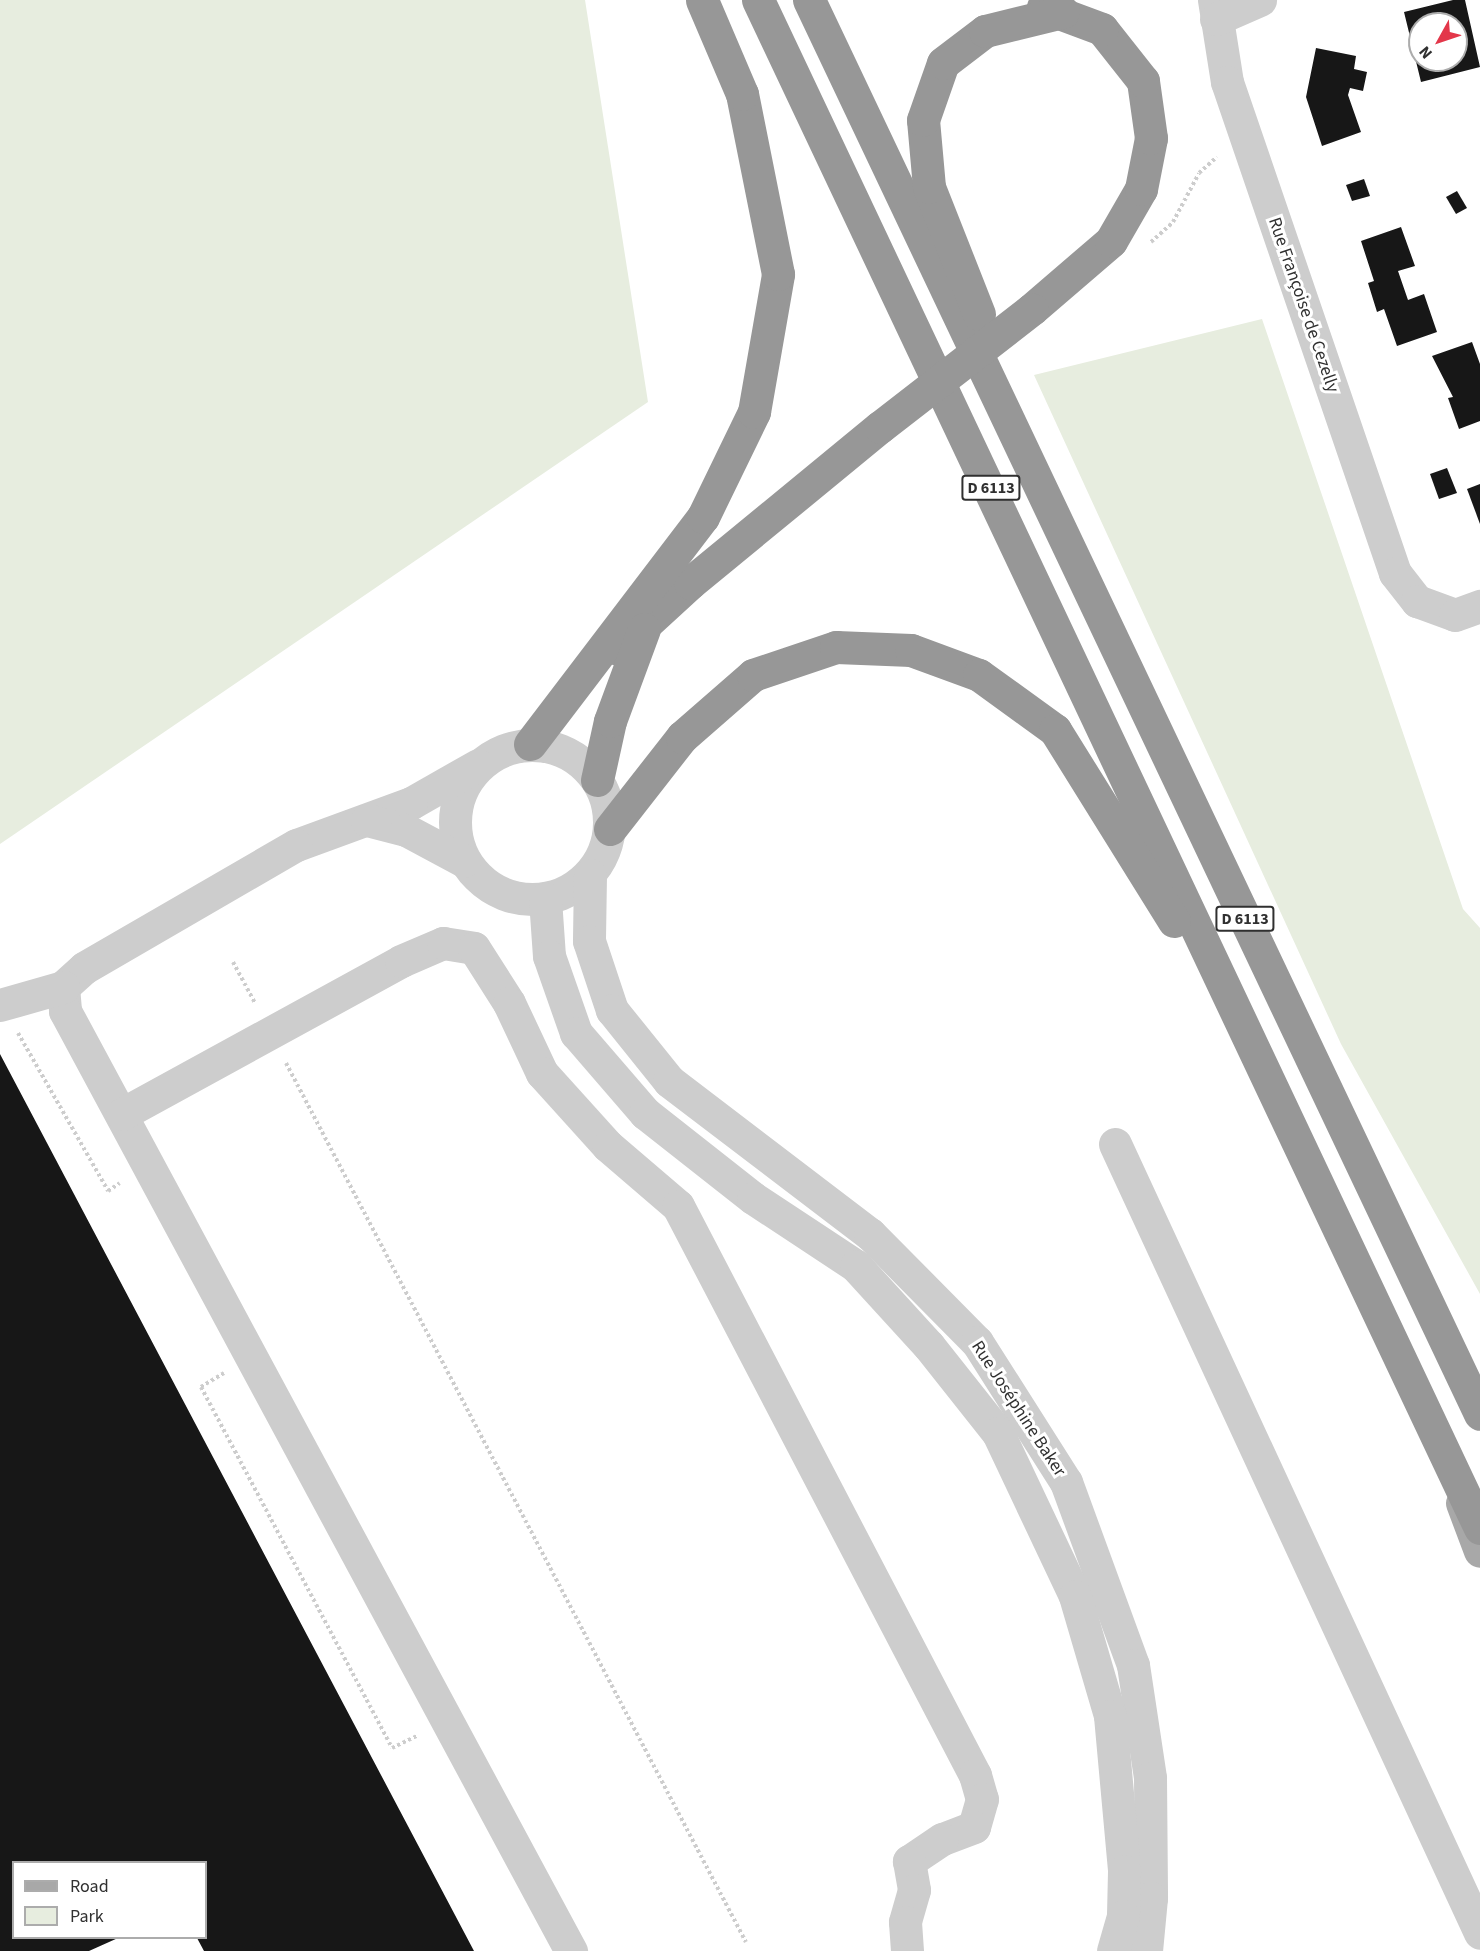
<!DOCTYPE html>
<html>
<head>
<meta charset="utf-8">
<style>
  body { margin:0 }
  #map { position:relative; width:1480px; height:1951px; overflow:hidden; background:#fff; font-family:"Source Sans 3",sans-serif }
  div>[style] { position:absolute }
  [style*='--x'] { left:calc(var(--x)*1px); top:calc(var(--y)*1px); width:calc(var(--w)*1px); rotate:calc(var(--a)*1deg) }
  .green>* { inset:0; background:#e7eddf }
  .building>* { inset:0; background:#171717 }
  .path>* { height:4px; margin-top:-2px; transform-origin:0; background:repeating-linear-gradient(90deg,#cdcdcd 0 3px,transparent 0 6px) }
  .minor>* { height:33px; margin:-16.5px; padding:0 16.5px; transform-origin:16.5px; border-radius:16.5px; background:#cdcdcd }
  .minor>.ring { margin:-16.5px; padding:0; box-sizing:content-box; background:none; border:33px solid #cdcdcd; border-radius:50% }
  .major>* { height:33px; margin:-16.5px; padding:0 16.5px; transform-origin:16.5px; border-radius:16.5px; background:#a8a8a8 }
  .highway>* { height:33px; margin:-16.5px; padding:0 16.5px; transform-origin:16.5px; border-radius:16.5px; background:#979797 }
  .highway-bridge>* { height:33px; margin:-16.5px; padding:0 16.5px; transform-origin:16.5px; border-radius:16.5px; background:#979797 }
  span { translate:-50% -50%; white-space:nowrap; text-align:center; line-height:1.15; -webkit-text-stroke:6px #fff; paint-order:stroke }
  .shield-label span { padding:2px 4px; background:#fff; border:2px solid; border-radius:4px; -webkit-text-stroke-width:0 }
  .shield-label { font-size:16px; color:#303030; font-weight:700 }
  .street-label { font-size:18px; color:#303030 }
  .legend { position:absolute; left:12px; top:1861px; width:195px; height:78px; box-sizing:border-box; background:#fff; border:2px solid #acacac; margin:0; padding:8px 10px; list-style:none; font-size:18px; color:#303030 }
  .legend li { display:flex; align-items:center; gap:12px; height:30px }
  .legend b { width:30px; border:2px solid #acacac }
  .north { position:absolute; left:1408px; top:12px; width:60px; height:60px; box-sizing:border-box; background:#fff; border:2px solid #acacac; border-radius:50%; rotate:230deg; font-size:16px; font-weight:700; line-height:24px; text-align:center; color:#303030 }
  .north::after { content:''; display:block; margin:auto; width:21px; height:27px; background:#e3374a; clip-path:polygon(50% 0,100% 100%,50% 72%,0 100%) }
</style>
</head>
<body>
<div id="map">
  <div class="green">
    <i style="clip-path:polygon(0 0,585px 0,648px 402px,0 844px)"></i>
    <i style="clip-path:polygon(1262px 319px,1463px 909px,1480px 928px,1480px 1294px,1341px 1044px,1034px 375px)"></i>
  </div>
  <div class="building">
    <i style="clip-path:polygon(evenodd,1453px 0,1465px 0,1480px 67px,1421px 82px,1404px 12px,1453px 0,1420px 24px,1456px 24px,1456px 60px,1420px 60px,1420px 24px)"></i>
    <i style="clip-path:polygon(1316px 48px,1356px 56px,1354px 69px,1367px 72px,1363px 91px,1350px 88px,1348px 95px,1361px 132px,1322px 146px,1306px 97px)"></i>
    <i style="clip-path:polygon(1364px 179px,1370px 196px,1352px 201px,1346px 185px)"></i>
    <i style="clip-path:polygon(1457px 191px,1467px 208px,1456px 214px,1446px 197px)"></i>
    <i style="clip-path:polygon(1401px 227px,1415px 266px,1398px 271px,1408px 300px,1424px 294px,1437px 332px,1397px 346px,1384px 309px,1377px 312px,1368px 283px,1374px 281px,1361px 241px)"></i>
    <i style="clip-path:polygon(1472px 342px,1480px 364px,1480px 421px,1459px 429px,1448px 398px,1453px 397px,1432px 356px)"></i>
    <i style="clip-path:polygon(1447px 468px,1457px 493px,1439px 499px,1430px 474px)"></i>
    <i style="clip-path:polygon(1480px 484px,1480px 524px,1467px 489px)"></i>
    <i style="clip-path:polygon(0 1054px,474px 1951px,204px 1951px,197px 1938px,206px 1938px,206px 1862px,14px 1862px,14px 1938px,118px 1938px,89px 1951px,0 1951px)"></i>
  </div>
  <div class="path">
    <i style="--x:1151;--y:242;--w:30;--a:-42"></i>
    <i style="--x:1173;--y:222;--w:55;--a:-62"></i>
    <i style="--x:1199;--y:173;--w:24;--a:-42"></i>
    <i style="--x:233;--y:962;--w:47;--a:61.8"></i>
    <i style="--x:18;--y:1033;--w:182;--a:60.3"></i>
    <i style="--x:108;--y:1191;--w:14;--a:-34"></i>
    <i style="--x:286;--y:1063;--w:992;--a:62.38"></i>
    <i style="--x:224;--y:1373;--w:27;--a:149"></i>
    <i style="--x:201;--y:1387;--w:408;--a:62.1"></i>
    <i style="--x:392;--y:1748;--w:28;--a:-26"></i>
  </div>
  <div class="minor">
    <i style="--x:1214;--y:0;--w:83;--a:81"></i>
    <i style="--x:1227;--y:82;--w:519;--a:71.11"></i>
    <i style="--x:1395;--y:573;--w:36;--a:52"></i>
    <i style="--x:1417;--y:601;--w:40;--a:20.2"></i>
    <i style="--x:1455;--y:615;--w:27;--a:-20"></i>
    <i style="--x:1216;--y:19;--w:48;--a:-23.4"></i>
    <i class="ring" style="left:455px;top:745px;width:121px;height:121px"></i>
    <i style="--x:478;--y:765;--w:77;--a:150.4"></i>
    <i style="--x:411;--y:803;--w:122;--a:159.9"></i>
    <i style="--x:296;--y:845;--w:245;--a:149.9"></i>
    <i style="--x:84;--y:968;--w:28;--a:138"></i>
    <i style="--x:63;--y:987;--w:24;--a:85"></i>
    <i style="--x:65;--y:1011;--w:1068;--a:61.71"></i>
    <i style="--x:367;--y:820;--w:40;--a:14.4"></i>
    <i style="--x:406;--y:830;--w:66;--a:28.1"></i>
    <i style="--x:590;--y:875;--w:66;--a:90.9"></i>
    <i style="--x:589;--y:941;--w:73;--a:71.6"></i>
    <i style="--x:612;--y:1010;--w:91;--a:51.2"></i>
    <i style="--x:669;--y:1081;--w:253;--a:37.3"></i>
    <i style="--x:870;--y:1234;--w:152;--a:45.3"></i>
    <i style="--x:977;--y:1342;--w:166;--a:57.6"></i>
    <i style="--x:1066;--y:1482;--w:195;--a:69.9"></i>
    <i style="--x:1133;--y:1665;--w:114;--a:81.4"></i>
    <i style="--x:1150;--y:1778;--w:120;--a:89.5"></i>
    <i style="--x:1151;--y:1898;--w:53;--a:95.4"></i>
    <i style="--x:545;--y:899;--w:57;--a:86"></i>
    <i style="--x:549;--y:956;--w:82;--a:70.7"></i>
    <i style="--x:576;--y:1033;--w:106;--a:49.2"></i>
    <i style="--x:645;--y:1113;--w:137;--a:38.2"></i>
    <i style="--x:753;--y:1198;--w:123;--a:33.4"></i>
    <i style="--x:856;--y:1266;--w:108;--a:47.6"></i>
    <i style="--x:929;--y:1346;--w:111;--a:51.6"></i>
    <i style="--x:998;--y:1433;--w:180;--a:64.7"></i>
    <i style="--x:1075;--y:1596;--w:125;--a:73.7"></i>
    <i style="--x:1110;--y:1716;--w:156;--a:84.8"></i>
    <i style="--x:1124;--y:1871;--w:45;--a:91.3"></i>
    <i style="--x:1123;--y:1916;--w:36;--a:106"></i>
    <i style="--x:0;--y:1005;--w:66;--a:-15.9"></i>
    <i style="--x:122;--y:1114;--w:318;--a:-28.7"></i>
    <i style="--x:401;--y:961;--w:46;--a:-23.2"></i>
    <i style="--x:443;--y:943;--w:31;--a:9"></i>
    <i style="--x:474;--y:948;--w:65;--a:57.5"></i>
    <i style="--x:509;--y:1003;--w:77;--a:64.8"></i>
    <i style="--x:542;--y:1073;--w:98;--a:47.9"></i>
    <i style="--x:608;--y:1146;--w:92;--a:40.6"></i>
    <i style="--x:678;--y:1206;--w:642;--a:62.44"></i>
    <i style="--x:975;--y:1775;--w:25;--a:74"></i>
    <i style="--x:982;--y:1799;--w:29;--a:106"></i>
    <i style="--x:974;--y:1827;--w:34;--a:159"></i>
    <i style="--x:942;--y:1839;--w:40;--a:146"></i>
    <i style="--x:909;--y:1861;--w:29;--a:80"></i>
    <i style="--x:914;--y:1890;--w:33;--a:106"></i>
    <i style="--x:905;--y:1922;--w:29;--a:86"></i>
    <i style="--x:1115;--y:1144;--w:869;--a:65.17"></i>
  </div>
  <div class="major">
    <i style="--x:1462;--y:1503;--w:51;--a:69.4"></i>
  </div>
  <div class="highway">
    <i style="--x:758;--y:0;--w:1690;--a:64.71"></i>
    <i style="--x:809;--y:0;--w:1565;--a:64.61"></i>
    <i style="--x:1032;--y:309;--w:104;--a:-40.7"></i>
    <i style="--x:1111;--y:241;--w:60;--a:-60"></i>
    <i style="--x:1141;--y:189;--w:52;--a:-78.9"></i>
    <i style="--x:1151;--y:138;--w:58;--a:-98"></i>
    <i style="--x:1143;--y:81;--w:66;--a:-128.3"></i>
    <i style="--x:1102;--y:29;--w:63;--a:-159.6"></i>
    <i style="--x:979;--y:314;--w:136;--a:-111.5"></i>
    <i style="--x:929;--y:187;--w:67;--a:-95.1"></i>
    <i style="--x:923;--y:120;--w:60;--a:-70.7"></i>
    <i style="--x:943;--y:63;--w:53;--a:-37.3"></i>
    <i style="--x:985;--y:31;--w:80;--a:-13.7"></i>
    <i style="--x:618;--y:649;--w:98;--a:-42.5"></i>
    <i style="--x:690;--y:583;--w:246;--a:-39.4"></i>
    <i style="--x:530;--y:744;--w:285;--a:-52.7"></i>
    <i style="--x:703;--y:517;--w:117;--a:-64.1"></i>
    <i style="--x:754;--y:412;--w:140;--a:-80.1"></i>
    <i style="--x:778;--y:274;--w:184;--a:-101.3"></i>
    <i style="--x:742;--y:94;--w:102;--a:-113.1"></i>
    <i style="--x:597;--y:780;--w:60;--a:-77.6"></i>
    <i style="--x:610;--y:721;--w:98;--a:-69.7"></i>
    <i style="--x:610;--y:829;--w:117;--a:-52"></i>
    <i style="--x:682;--y:737;--w:94;--a:-41.1"></i>
    <i style="--x:753;--y:675;--w:88;--a:-18.6"></i>
    <i style="--x:836;--y:647;--w:75;--a:2.3"></i>
    <i style="--x:911;--y:650;--w:72;--a:20.2"></i>
    <i style="--x:979;--y:675;--w:94;--a:35.9"></i>
    <i style="--x:1055;--y:730;--w:225;--a:58.1"></i>
  </div>
  <div class="highway-bridge">
    <i style="--x:880;--y:427;--w:192;--a:-37.8"></i>
  </div>
  <div class="shield-label">
    <span style="left:991px;top:488px">D 6113</span>
    <span style="left:1245px;top:919px">D 6113</span>
  </div>
  <div class="street-label">
    <span style="left:1303px;top:305px;rotate:71deg">Rue Françoise de Cezelly</span>
    <span style="left:1018px;top:1409px;rotate:57deg">Rue Joséphine Baker</span>
  </div>
  <ul class="legend">
  <li><b style="height:8px;background:#a8a8a8"></b>Road</li>
  <li><b style="height:16px;background:#e7eddf"></b>Park</li>
  </ul>
  <div class="north">N</div>
</div>
</body>
</html>
